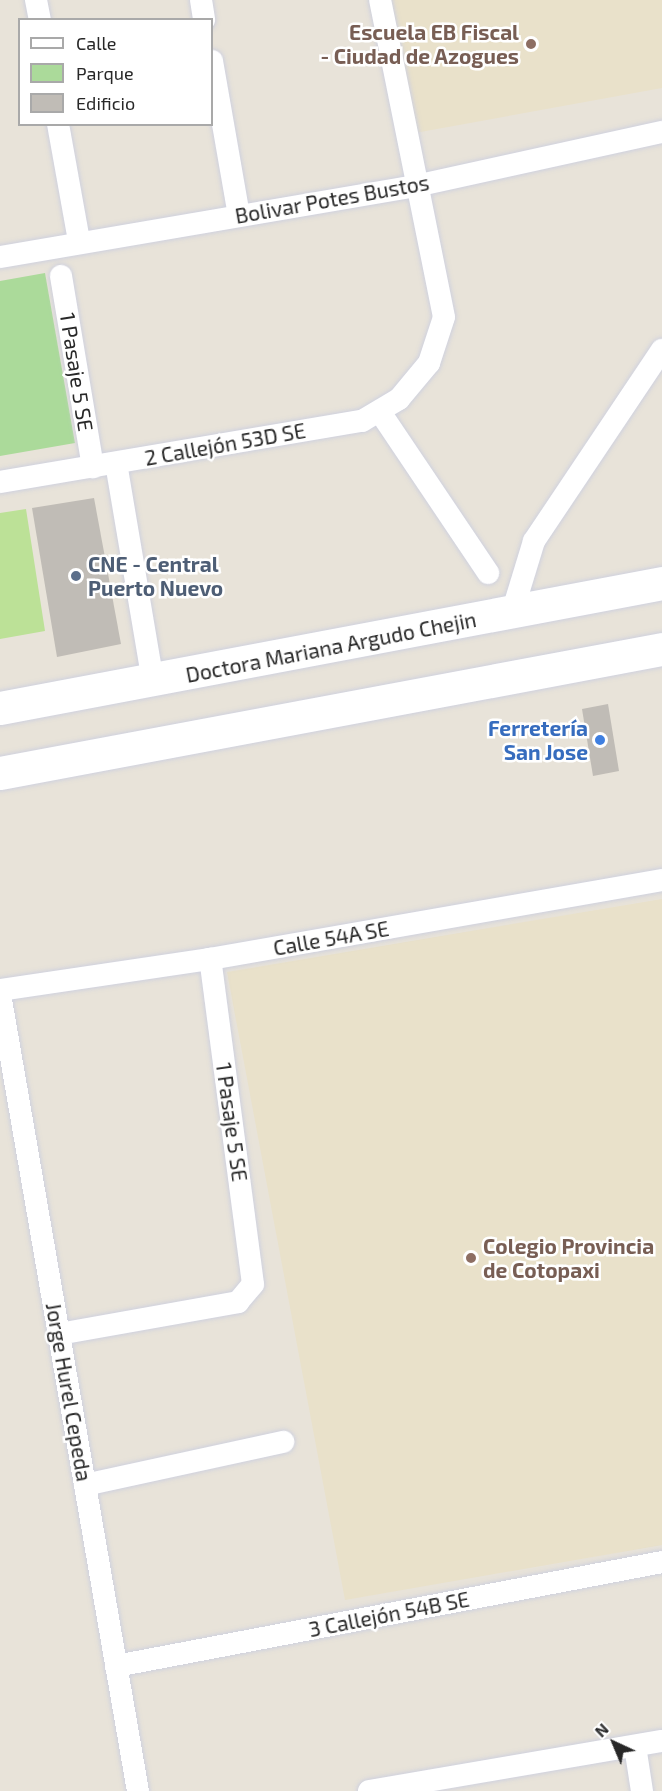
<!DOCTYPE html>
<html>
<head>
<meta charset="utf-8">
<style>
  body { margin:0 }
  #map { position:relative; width:662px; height:1791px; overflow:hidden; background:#e8e3d9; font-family:"Exo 2",sans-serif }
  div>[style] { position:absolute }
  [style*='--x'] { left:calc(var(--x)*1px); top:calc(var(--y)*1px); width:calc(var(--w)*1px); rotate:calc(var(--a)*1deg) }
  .education>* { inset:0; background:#e9e1ca }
  .green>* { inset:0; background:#abda9a }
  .pitch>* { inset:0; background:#bce197 }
  .building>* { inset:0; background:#c0bcb6 }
  .roads { filter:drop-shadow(0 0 2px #cfd1de) drop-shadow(0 0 2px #cfd1de) }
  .street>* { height:22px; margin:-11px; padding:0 11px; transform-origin:11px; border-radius:11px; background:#fff }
  .secondary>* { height:33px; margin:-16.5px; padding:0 16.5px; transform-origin:16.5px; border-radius:16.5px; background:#fff }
  .dots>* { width:16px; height:16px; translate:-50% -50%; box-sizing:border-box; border:3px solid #fff; border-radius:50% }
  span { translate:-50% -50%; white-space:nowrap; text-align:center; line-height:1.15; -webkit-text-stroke:5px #fff; paint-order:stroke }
  .education-label { font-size:21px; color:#785e54; font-weight:700 }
  .right { translate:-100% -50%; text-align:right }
  .left { translate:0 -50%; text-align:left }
  .street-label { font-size:21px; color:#272727 }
  .service-label { font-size:21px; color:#4e5e75; font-weight:700 }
  .shop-label { font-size:21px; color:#366cbe; font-weight:700 }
  .legend { position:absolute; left:18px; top:18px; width:195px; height:108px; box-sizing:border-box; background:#fff; border:2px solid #a9a9a9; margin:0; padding:8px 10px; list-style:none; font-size:18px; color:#272727 }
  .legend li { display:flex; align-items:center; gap:12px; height:30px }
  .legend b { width:30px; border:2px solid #a9a9a9 }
  .north { position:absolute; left:584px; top:1713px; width:60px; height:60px; -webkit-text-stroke:4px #fff; paint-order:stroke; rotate:316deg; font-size:16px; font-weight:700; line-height:24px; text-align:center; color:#272727 }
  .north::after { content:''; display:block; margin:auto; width:21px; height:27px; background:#272727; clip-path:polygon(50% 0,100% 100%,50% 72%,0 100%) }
</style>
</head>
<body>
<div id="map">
  <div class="education">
    <i style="clip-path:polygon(392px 0,662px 0,662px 88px,415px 133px)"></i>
    <i style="clip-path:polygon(662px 899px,662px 1545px,345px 1600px,227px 972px)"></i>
  </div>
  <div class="green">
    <i style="clip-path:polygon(45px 273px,75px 443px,0 456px,0 281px)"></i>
  </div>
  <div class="pitch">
    <i style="clip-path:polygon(26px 509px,45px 631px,0 639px,0 513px)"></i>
  </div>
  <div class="building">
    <i style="clip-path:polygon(94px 498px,121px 644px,57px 657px,32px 508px)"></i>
    <i style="clip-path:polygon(608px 704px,619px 771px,593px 776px,582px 709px)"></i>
  </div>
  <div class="roads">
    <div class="street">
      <i style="--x:36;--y:0;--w:20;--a:79"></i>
      <i style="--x:201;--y:0;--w:20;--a:81"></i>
      <i style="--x:212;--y:61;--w:156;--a:80.1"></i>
      <i style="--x:58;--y:124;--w:119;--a:79.8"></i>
      <i style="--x:0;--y:257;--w:422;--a:-9.7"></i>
      <i style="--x:416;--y:186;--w:252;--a:-12.4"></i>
      <i style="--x:61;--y:276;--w:194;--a:80.5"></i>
      <i style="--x:380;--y:412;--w:194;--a:56.1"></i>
      <i style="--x:116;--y:463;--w:222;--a:80.4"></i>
      <i style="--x:0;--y:482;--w:367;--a:-9.6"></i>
      <i style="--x:362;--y:421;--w:43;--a:-30.7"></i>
      <i style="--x:399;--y:399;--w:47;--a:-50.2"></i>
      <i style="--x:429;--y:363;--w:48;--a:-71.9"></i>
      <i style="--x:444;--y:317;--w:323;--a:-101.4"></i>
      <i style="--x:512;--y:613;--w:75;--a:-73"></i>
      <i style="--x:534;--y:541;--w:230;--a:-56.2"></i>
      <i style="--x:0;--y:990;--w:212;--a:-8.4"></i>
      <i style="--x:210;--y:959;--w:459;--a:-9.9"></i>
      <i style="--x:0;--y:994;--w:809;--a:80.18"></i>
      <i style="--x:59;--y:1334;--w:182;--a:-10.1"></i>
      <i style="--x:238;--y:1302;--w:23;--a:-50"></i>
      <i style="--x:253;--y:1284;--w:328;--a:-97.5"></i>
      <i style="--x:85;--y:1485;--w:203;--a:-12.3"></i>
      <i style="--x:116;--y:1666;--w:556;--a:-10.78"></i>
      <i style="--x:635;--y:1746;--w:46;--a:81.2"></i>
      <i style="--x:369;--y:1791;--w:297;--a:-9.7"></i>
    </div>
    <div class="secondary">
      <i style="--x:0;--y:708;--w:674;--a:-10.69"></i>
      <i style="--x:0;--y:773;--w:674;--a:-10.61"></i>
    </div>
  </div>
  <div class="dots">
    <i style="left:531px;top:44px;background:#8d6e63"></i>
    <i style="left:76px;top:576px;background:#5c6f8a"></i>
    <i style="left:600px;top:740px;background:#3f7fe0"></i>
    <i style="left:471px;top:1258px;background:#8d6e63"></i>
  </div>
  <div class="education-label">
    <span class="right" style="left:519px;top:44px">Escuela EB Fiscal<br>- Ciudad de Azogues</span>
    <span class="left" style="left:483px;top:1258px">Colegio Provincia<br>de Cotopaxi</span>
  </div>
  <div class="street-label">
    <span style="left:332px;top:199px;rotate:-10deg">Bolivar Potes Bustos</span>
    <span style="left:77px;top:372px;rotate:81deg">1 Pasaje 5 SE</span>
    <span style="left:225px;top:444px;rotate:-10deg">2 Callejón 53D SE</span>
    <span style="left:331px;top:647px;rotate:-11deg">Doctora Mariana Argudo Chejin</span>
    <span style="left:331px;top:938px;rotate:-10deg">Calle 54A SE</span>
    <span style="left:232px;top:1122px;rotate:82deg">1 Pasaje 5 SE</span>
    <span style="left:69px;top:1392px;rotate:80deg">Jorge Hurel Cepeda</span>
    <span style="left:389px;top:1614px;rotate:-11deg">3 Callejón 54B SE</span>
  </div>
  <div class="service-label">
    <span class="left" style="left:88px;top:576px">CNE - Central<br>Puerto Nuevo</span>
  </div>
  <div class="shop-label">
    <span class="right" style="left:588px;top:740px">Ferretería<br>San Jose</span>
  </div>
  <ul class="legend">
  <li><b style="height:8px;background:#fff"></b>Calle</li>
  <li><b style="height:16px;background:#abda9a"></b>Parque</li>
  <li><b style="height:16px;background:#c0bcb6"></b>Edificio</li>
  </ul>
  <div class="north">N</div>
</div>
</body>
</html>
